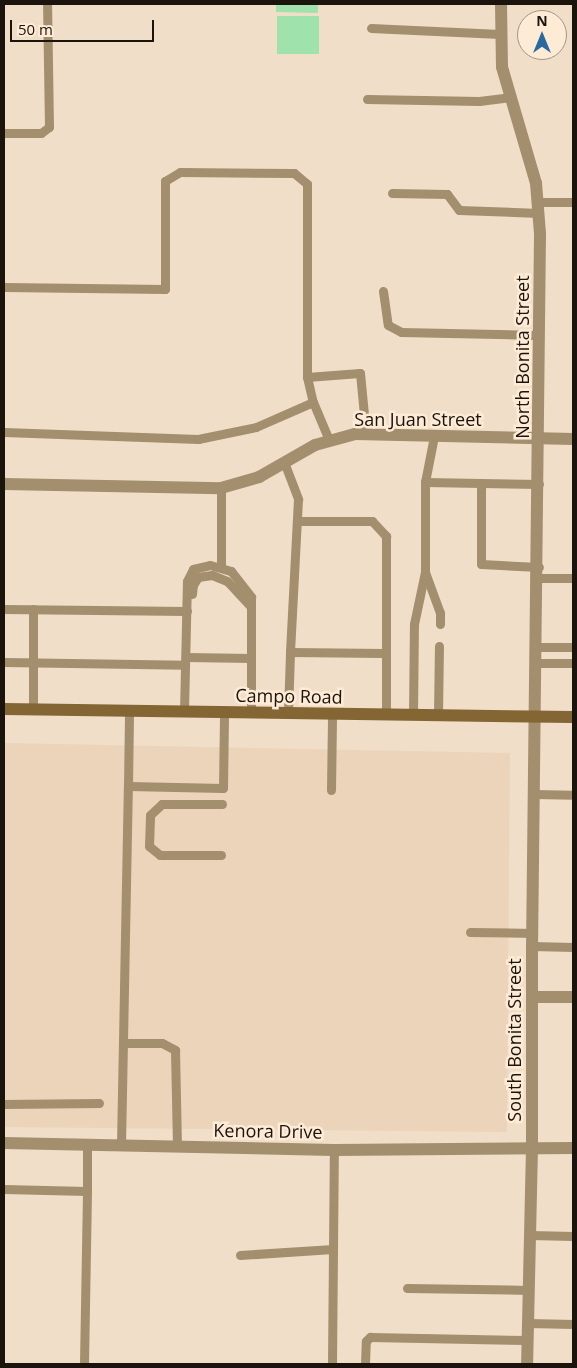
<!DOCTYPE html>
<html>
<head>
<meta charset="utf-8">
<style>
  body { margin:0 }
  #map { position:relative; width:577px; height:1368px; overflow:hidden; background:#f0dec9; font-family:"Open Sans",sans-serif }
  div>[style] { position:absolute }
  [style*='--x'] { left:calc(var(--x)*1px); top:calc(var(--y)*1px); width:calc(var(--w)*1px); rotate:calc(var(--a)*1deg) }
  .built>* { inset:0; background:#ebd4b9 }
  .green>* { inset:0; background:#a0e2ab }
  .service>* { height:9px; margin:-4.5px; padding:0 4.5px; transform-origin:4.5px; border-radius:4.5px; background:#a38e6e }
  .minor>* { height:12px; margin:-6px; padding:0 6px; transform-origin:6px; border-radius:6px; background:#a38e6e }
  .tertiary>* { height:12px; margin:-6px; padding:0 6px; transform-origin:6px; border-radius:6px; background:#a38e6e }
  .secondary>* { height:12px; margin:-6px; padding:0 6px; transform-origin:6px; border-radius:6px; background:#846534 }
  span { translate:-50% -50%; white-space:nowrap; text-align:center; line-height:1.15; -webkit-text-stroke:5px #feebd6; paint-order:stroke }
  .street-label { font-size:18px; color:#1a140d }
  .frame { position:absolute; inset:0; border:5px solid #1a140d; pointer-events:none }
  .north { position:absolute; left:517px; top:10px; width:50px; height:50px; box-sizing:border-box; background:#feebd6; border:1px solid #a39586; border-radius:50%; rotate:0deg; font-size:14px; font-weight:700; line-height:20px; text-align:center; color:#1a140d }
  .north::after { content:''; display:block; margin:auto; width:18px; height:22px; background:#2a699f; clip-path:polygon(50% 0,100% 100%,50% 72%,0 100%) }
  .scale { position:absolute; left:10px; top:20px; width:144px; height:22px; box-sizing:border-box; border:2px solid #1a140d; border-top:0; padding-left:6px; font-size:15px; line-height:18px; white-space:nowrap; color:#1a140d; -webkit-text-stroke:4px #feebd6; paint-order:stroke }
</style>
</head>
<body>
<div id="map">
  <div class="built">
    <i style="clip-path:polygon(4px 743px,510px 753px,507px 1132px,4px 1127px)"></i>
  </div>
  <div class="green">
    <i style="clip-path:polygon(276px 4px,318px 4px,318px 13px,276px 12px)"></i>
    <i style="clip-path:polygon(277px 16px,319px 16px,319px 54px,277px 54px)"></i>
  </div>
  <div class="service">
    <i style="--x:371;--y:28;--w:129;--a:2.7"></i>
    <i style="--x:367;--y:99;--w:112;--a:1"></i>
    <i style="--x:479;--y:101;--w:31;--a:-7"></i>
    <i style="--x:4;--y:133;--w:37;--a:0"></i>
    <i style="--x:41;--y:133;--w:10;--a:-37"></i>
    <i style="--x:49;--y:127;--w:123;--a:-90.9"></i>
    <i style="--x:392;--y:193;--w:55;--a:1"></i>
    <i style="--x:447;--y:194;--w:20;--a:53"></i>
    <i style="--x:459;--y:210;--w:80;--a:2.1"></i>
    <i style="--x:539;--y:202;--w:34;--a:0"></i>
    <i style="--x:4;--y:287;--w:161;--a:0.7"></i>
    <i style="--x:165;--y:289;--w:108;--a:-90"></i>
    <i style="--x:165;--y:181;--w:17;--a:-31"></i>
    <i style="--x:180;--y:172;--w:114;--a:0.5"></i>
    <i style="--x:294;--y:173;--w:17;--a:40"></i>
    <i style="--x:307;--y:184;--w:193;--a:90"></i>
    <i style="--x:307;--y:377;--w:26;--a:77"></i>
    <i style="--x:383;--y:291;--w:34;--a:82"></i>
    <i style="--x:388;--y:325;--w:15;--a:28"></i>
    <i style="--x:401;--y:332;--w:138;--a:1.2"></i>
    <i style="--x:307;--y:377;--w:53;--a:-4.3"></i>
    <i style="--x:360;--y:373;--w:62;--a:84.5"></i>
    <i style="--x:4;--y:432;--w:194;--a:2.1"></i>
    <i style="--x:198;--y:439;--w:59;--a:-11.7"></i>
    <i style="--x:256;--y:427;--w:62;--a:-23.7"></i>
    <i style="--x:313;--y:402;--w:41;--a:67.2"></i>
    <i style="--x:284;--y:462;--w:40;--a:69"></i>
    <i style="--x:298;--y:499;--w:153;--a:93"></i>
    <i style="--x:425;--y:482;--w:47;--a:-78.9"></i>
    <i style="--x:481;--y:483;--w:81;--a:90"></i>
    <i style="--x:481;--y:564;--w:58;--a:3"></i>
    <i style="--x:221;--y:488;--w:79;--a:90"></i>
    <i style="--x:297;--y:521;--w:75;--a:0"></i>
    <i style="--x:372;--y:521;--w:21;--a:47"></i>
    <i style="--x:386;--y:536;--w:178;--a:90"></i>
    <i style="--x:425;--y:572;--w:44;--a:69.9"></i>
    <i style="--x:440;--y:613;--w:11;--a:90"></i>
    <i style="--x:539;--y:578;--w:34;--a:0"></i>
    <i style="--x:192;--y:594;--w:9;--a:-84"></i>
    <i style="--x:193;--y:585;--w:9;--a:-58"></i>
    <i style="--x:198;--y:577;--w:14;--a:-8"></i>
    <i style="--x:212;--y:575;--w:16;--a:22"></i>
    <i style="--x:227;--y:581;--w:35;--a:47"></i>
    <i style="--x:4;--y:609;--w:183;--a:0.6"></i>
    <i style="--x:537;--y:647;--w:36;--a:0"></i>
    <i style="--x:186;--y:657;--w:65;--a:0.9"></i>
    <i style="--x:4;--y:662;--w:181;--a:0.9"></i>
    <i style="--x:537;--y:663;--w:36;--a:0"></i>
    <i style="--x:33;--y:710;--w:101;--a:-90"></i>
    <i style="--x:184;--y:712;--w:131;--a:-88.7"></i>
    <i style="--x:187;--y:581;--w:13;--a:-63"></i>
    <i style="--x:193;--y:569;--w:17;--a:-13"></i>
    <i style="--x:210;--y:565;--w:22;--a:16"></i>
    <i style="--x:231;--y:571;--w:33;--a:52"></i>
    <i style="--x:251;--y:597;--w:115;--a:90"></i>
    <i style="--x:288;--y:713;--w:61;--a:-88.1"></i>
    <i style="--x:290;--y:652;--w:94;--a:0.6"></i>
    <i style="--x:413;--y:715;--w:91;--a:-89.4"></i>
    <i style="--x:414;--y:624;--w:53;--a:-78.1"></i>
    <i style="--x:425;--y:572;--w:90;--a:-90"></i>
    <i style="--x:425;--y:482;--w:114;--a:1"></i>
    <i style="--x:438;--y:715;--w:69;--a:-89.2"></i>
    <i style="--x:128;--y:786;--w:75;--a:-89.2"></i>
    <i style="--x:331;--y:790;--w:76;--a:-89.2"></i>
    <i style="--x:534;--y:794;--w:39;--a:1"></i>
    <i style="--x:221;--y:855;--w:61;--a:180"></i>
    <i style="--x:160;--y:855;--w:14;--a:-141"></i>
    <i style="--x:149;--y:846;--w:31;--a:-88"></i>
    <i style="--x:150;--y:815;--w:16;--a:-43"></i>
    <i style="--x:162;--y:804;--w:60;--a:0"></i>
    <i style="--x:470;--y:932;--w:62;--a:0.9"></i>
    <i style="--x:532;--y:946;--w:41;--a:1.4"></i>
    <i style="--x:124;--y:1043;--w:38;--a:0"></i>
    <i style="--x:162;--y:1043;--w:15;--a:28"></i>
    <i style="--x:175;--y:1050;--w:96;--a:88.8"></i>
    <i style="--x:4;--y:1104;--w:95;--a:-0.6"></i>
    <i style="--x:121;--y:1145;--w:359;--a:-88.9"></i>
    <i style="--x:128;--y:786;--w:95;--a:1.2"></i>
    <i style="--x:223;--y:788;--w:76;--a:-89.2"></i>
    <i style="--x:4;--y:1189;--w:83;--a:1.4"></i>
    <i style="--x:87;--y:1191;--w:47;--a:-90"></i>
    <i style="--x:530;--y:1235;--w:43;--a:1.3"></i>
    <i style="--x:240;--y:1255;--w:93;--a:-3.7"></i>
    <i style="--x:407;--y:1288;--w:122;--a:0.9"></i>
    <i style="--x:528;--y:1323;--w:45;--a:1.3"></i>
    <i style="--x:84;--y:1364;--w:173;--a:-89"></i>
    <i style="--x:332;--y:1364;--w:214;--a:-89.5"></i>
    <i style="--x:365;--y:1364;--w:23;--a:-88"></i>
    <i style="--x:366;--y:1341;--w:6;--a:-45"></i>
    <i style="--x:370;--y:1337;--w:157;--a:1.1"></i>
  </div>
  <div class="minor">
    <i style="--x:4;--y:484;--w:217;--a:1.1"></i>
    <i style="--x:221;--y:488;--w:40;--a:-16"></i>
    <i style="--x:259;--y:477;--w:64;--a:-29.7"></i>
    <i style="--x:315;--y:445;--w:41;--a:-15.4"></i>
    <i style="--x:355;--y:434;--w:218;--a:1.3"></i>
    <i style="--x:532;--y:997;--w:41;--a:0"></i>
    <i style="--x:4;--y:1143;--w:330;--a:1.2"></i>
    <i style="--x:334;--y:1150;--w:239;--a:-0.5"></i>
  </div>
  <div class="tertiary">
    <i style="--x:501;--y:4;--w:63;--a:89.1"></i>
    <i style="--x:502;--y:67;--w:121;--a:73.7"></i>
    <i style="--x:536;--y:183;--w:51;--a:85.5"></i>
    <i style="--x:540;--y:234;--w:712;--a:90.64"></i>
    <i style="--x:532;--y:946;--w:202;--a:90"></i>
    <i style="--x:532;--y:1148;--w:216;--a:91.3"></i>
  </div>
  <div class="secondary">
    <i style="--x:4;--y:709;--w:569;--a:0.81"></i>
  </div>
  <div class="street-label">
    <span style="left:522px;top:357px;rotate:-90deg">North Bonita Street</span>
    <span style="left:418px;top:419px">San Juan Street</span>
    <span style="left:289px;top:696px;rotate:1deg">Campo Road</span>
    <span style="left:514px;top:1040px;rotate:-90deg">South Bonita Street</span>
    <span style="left:268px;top:1131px;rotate:1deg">Kenora Drive</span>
  </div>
  <div class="frame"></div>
  <div class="north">N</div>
  <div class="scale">50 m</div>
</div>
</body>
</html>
